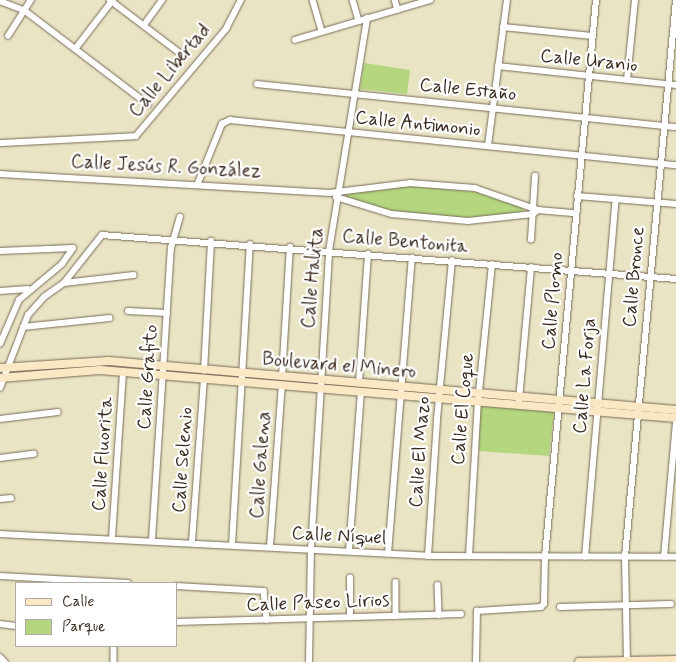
<!DOCTYPE html>
<html>
<head>
<meta charset="utf-8">
<style>
  body { margin:0 }
  #map { position:relative; width:676px; height:662px; overflow:hidden; background:#e9e4c4; font-family:Mynerve,sans-serif }
  div>[style] { position:absolute }
  [style*='--x'] { left:calc(var(--x)*1px); top:calc(var(--y)*1px); width:calc(var(--w)*1px); rotate:calc(var(--a)*1deg) }
  .green>* { inset:0; background:#b3d67e }
  .roads { filter:drop-shadow(0 0 1px #786b58) drop-shadow(0 0 1px #786b58) }
  .street>* { height:5.5px; margin:-2.75px; padding:0 2.75px; transform-origin:2.75px; border-radius:2.75px; background:#fff }
  .secondary>* { height:8px; margin:-4px; padding:0 4px; transform-origin:4px; border-radius:4px; background:#fae7c3 }
  span { translate:-50% -50%; white-space:nowrap; text-align:center; line-height:1.15; -webkit-text-stroke:4.5px #fff; paint-order:stroke }
  .street-label { font-size:19px; color:#3b2a1e }
  .legend { position:absolute; left:15px; top:582px; width:162px; height:65px; box-sizing:border-box; background:#fff; border:1px solid #b1aaa5; margin:0; padding:6px 9px; list-style:none; font-size:15px; color:#3b2a1e }
  .legend li { display:flex; align-items:center; gap:10px; height:25px }
  .legend b { width:25px; border:1px solid #b1aaa5 }
</style>
</head>
<body>
<div id="map">
  <div class="green">
    <i style="clip-path:polygon(364px 63px,410px 70px,407px 94px,360px 89px)"></i>
    <i style="clip-path:polygon(400px 185px,478px 192px,523px 207px,522px 213px,481px 219px,393px 213px,347px 200px,344px 193px)"></i>
    <i style="clip-path:polygon(480px 406px,554px 412px,549px 456px,479px 451px)"></i>
  </div>
  <div class="roads">
    <div class="street">
      <i style="--x:110;--y:0;--w:93;--a:37.1"></i>
      <i style="--x:313;--y:0;--w:33;--a:74"></i>
      <i style="--x:353;--y:0;--w:22;--a:74"></i>
      <i style="--x:395;--y:0;--w:10;--a:73"></i>
      <i style="--x:0;--y:1;--w:26;--a:21"></i>
      <i style="--x:24;--y:10;--w:156;--a:37.2"></i>
      <i style="--x:144;--y:25;--w:31;--a:-54"></i>
      <i style="--x:503;--y:27;--w:89;--a:5.8"></i>
      <i style="--x:8;--y:36;--w:43;--a:-57.4"></i>
      <i style="--x:295;--y:40;--w:141;--a:-16.5"></i>
      <i style="--x:76;--y:48;--w:61;--a:-52.4"></i>
      <i style="--x:498;--y:66;--w:179;--a:6.1"></i>
      <i style="--x:627;--y:80;--w:80;--a:-84.3"></i>
      <i style="--x:257;--y:84;--w:421;--a:5.9"></i>
      <i style="--x:0;--y:143;--w:136;--a:-2.9"></i>
      <i style="--x:136;--y:136;--w:140;--a:-49.9"></i>
      <i style="--x:226;--y:29;--w:33;--a:-63"></i>
      <i style="--x:488;--y:146;--w:147;--a:-82.6"></i>
      <i style="--x:0;--y:174;--w:330;--a:3.3"></i>
      <i style="--x:329;--y:193;--w:82;--a:-7"></i>
      <i style="--x:410;--y:183;--w:65;--a:4.4"></i>
      <i style="--x:475;--y:188;--w:67;--a:19.2"></i>
      <i style="--x:538;--y:210;--w:37;--a:5"></i>
      <i style="--x:198;--y:183;--w:64;--a:-67.9"></i>
      <i style="--x:222;--y:124;--w:9;--a:-27"></i>
      <i style="--x:230;--y:120;--w:448;--a:5.8"></i>
      <i style="--x:577;--y:196;--w:99;--a:4.6"></i>
      <i style="--x:336;--y:197;--w:59;--a:16.9"></i>
      <i style="--x:392;--y:214;--w:76;--a:5.3"></i>
      <i style="--x:468;--y:221;--w:65;--a:-6.1"></i>
      <i style="--x:533;--y:214;--w:6;--a:-39"></i>
      <i style="--x:531;--y:240;--w:64;--a:-86.4"></i>
      <i style="--x:0;--y:251;--w:73;--a:-2.4"></i>
      <i style="--x:64;--y:283;--w:70;--a:-6.5"></i>
      <i style="--x:0;--y:291;--w:28;--a:-4"></i>
      <i style="--x:128;--y:311;--w:39;--a:3"></i>
      <i style="--x:23;--y:327;--w:87;--a:-5.9"></i>
      <i style="--x:0;--y:344;--w:48;--a:-66.6"></i>
      <i style="--x:19;--y:300;--w:56;--a:-39.9"></i>
      <i style="--x:62;--y:264;--w:19;--a:-55"></i>
      <i style="--x:204;--y:371;--w:130;--a:-86.9"></i>
      <i style="--x:282;--y:377;--w:130;--a:-86.5"></i>
      <i style="--x:359;--y:383;--w:129;--a:-86"></i>
      <i style="--x:0;--y:388;--w:78;--a:-69"></i>
      <i style="--x:28;--y:315;--w:24;--a:-48"></i>
      <i style="--x:44;--y:297;--w:24;--a:-35"></i>
      <i style="--x:64;--y:283;--w:61;--a:-51.6"></i>
      <i style="--x:102;--y:235;--w:576;--a:4.38"></i>
      <i style="--x:519;--y:400;--w:133;--a:-84.8"></i>
      <i style="--x:0;--y:419;--w:58;--a:-6.9"></i>
      <i style="--x:0;--y:458;--w:34;--a:-7"></i>
      <i style="--x:0;--y:499;--w:11;--a:-5"></i>
      <i style="--x:0;--y:534;--w:429;--a:2.9"></i>
      <i style="--x:428;--y:556;--w:248;--a:0.2"></i>
      <i style="--x:112;--y:538;--w:166;--a:-86.2"></i>
      <i style="--x:152;--y:540;--w:293;--a:-86.3"></i>
      <i style="--x:171;--y:248;--w:32;--a:-74"></i>
      <i style="--x:192;--y:542;--w:163;--a:-85.8"></i>
      <i style="--x:232;--y:545;--w:301;--a:-86.6"></i>
      <i style="--x:270;--y:547;--w:162;--a:-85.8"></i>
      <i style="--x:349;--y:551;--w:159;--a:-85.7"></i>
      <i style="--x:388;--y:554;--w:297;--a:-85.4"></i>
      <i style="--x:428;--y:556;--w:137;--a:-86.2"></i>
      <i style="--x:437;--y:419;--w:159;--a:-84.6"></i>
      <i style="--x:469;--y:556;--w:154;--a:-86.7"></i>
      <i style="--x:478;--y:402;--w:138;--a:-84.2"></i>
      <i style="--x:585;--y:557;--w:359;--a:-85.1"></i>
      <i style="--x:664;--y:557;--w:136;--a:-84.9"></i>
      <i style="--x:0;--y:576;--w:128;--a:3.1"></i>
      <i style="--x:396;--y:582;--w:34;--a:90"></i>
      <i style="--x:438;--y:585;--w:30;--a:88"></i>
      <i style="--x:176;--y:586;--w:88;--a:3.3"></i>
      <i style="--x:264;--y:591;--w:29;--a:84"></i>
      <i style="--x:560;--y:607;--w:111;--a:-1.5"></i>
      <i style="--x:350;--y:617;--w:39;--a:-90"></i>
      <i style="--x:176;--y:622;--w:285;--a:-1.6"></i>
      <i style="--x:0;--y:624;--w:16;--a:7"></i>
      <i style="--x:114;--y:646;--w:16;--a:90"></i>
      <i style="--x:0;--y:657;--w:7;--a:45"></i>
      <i style="--x:309;--y:662;--w:113;--a:-89"></i>
      <i style="--x:311;--y:549;--w:299;--a:-86.5"></i>
      <i style="--x:329;--y:251;--w:236;--a:-80.7"></i>
      <i style="--x:476;--y:662;--w:51;--a:-88.9"></i>
      <i style="--x:477;--y:611;--w:64;--a:-3.6"></i>
      <i style="--x:541;--y:607;--w:4;--a:-45"></i>
      <i style="--x:544;--y:604;--w:47;--a:-88.8"></i>
      <i style="--x:545;--y:557;--w:559;--a:-84.77"></i>
      <i style="--x:627;--y:662;--w:105;--a:-91.1"></i>
      <i style="--x:625;--y:557;--w:559;--a:-84.77"></i>
    </div>
    <div class="secondary">
      <i style="--x:0;--y:368;--w:109;--a:-3.7"></i>
      <i style="--x:109;--y:361;--w:569;--a:4.94"></i>
      <i style="--x:0;--y:378;--w:100;--a:-4.6"></i>
      <i style="--x:100;--y:370;--w:578;--a:4.76"></i>
      <i style="--x:579;--y:662;--w:97;--a:-1.2"></i>
    </div>
  </div>
  <div class="street-label">
    <span style="left:589px;top:61px;rotate:6deg">Calle Uranio</span>
    <span style="left:170px;top:71px;rotate:-50deg">Calle Libertad</span>
    <span style="left:468px;top:90px;rotate:6deg">Calle Estaño</span>
    <span style="left:418px;top:124px;rotate:6deg">Calle Antimonio</span>
    <span style="left:166px;top:167px;rotate:3deg">Calle Jesús R. González</span>
    <span style="left:405px;top:242px;rotate:5deg">Calle Bentonita</span>
    <span style="left:634px;top:277px;rotate:-85deg">Calle Bronce</span>
    <span style="left:313px;top:278px;rotate:-85deg">Calle Halita</span>
    <span style="left:553px;top:301px;rotate:-85deg">Calle Plomo</span>
    <span style="left:339px;top:366px;rotate:5deg">Boulevard el Minero</span>
    <span style="left:585px;top:376px;rotate:-85deg">Calle La Forja</span>
    <span style="left:148px;top:377px;rotate:-86deg">Calle Grafito</span>
    <span style="left:463px;top:409px;rotate:-85deg">Calle El Coque</span>
    <span style="left:420px;top:452px;rotate:-86deg">Calle El Mazo</span>
    <span style="left:103px;top:454px;rotate:-86deg">Calle Fluorita</span>
    <span style="left:183px;top:460px;rotate:-86deg">Calle Selenio</span>
    <span style="left:261px;top:465px;rotate:-86deg">Calle Galena</span>
    <span style="left:339px;top:536px;rotate:3deg">Calle Níquel</span>
    <span style="left:318px;top:603px;rotate:-2deg">Calle Paseo Lirios</span>
  </div>
  <ul class="legend">
  <li><b style="height:6px;background:#fae7c3"></b>Calle</li>
  <li><b style="height:14px;background:#b3d67e"></b>Parque</li>
  </ul>
</div>
</body>
</html>
